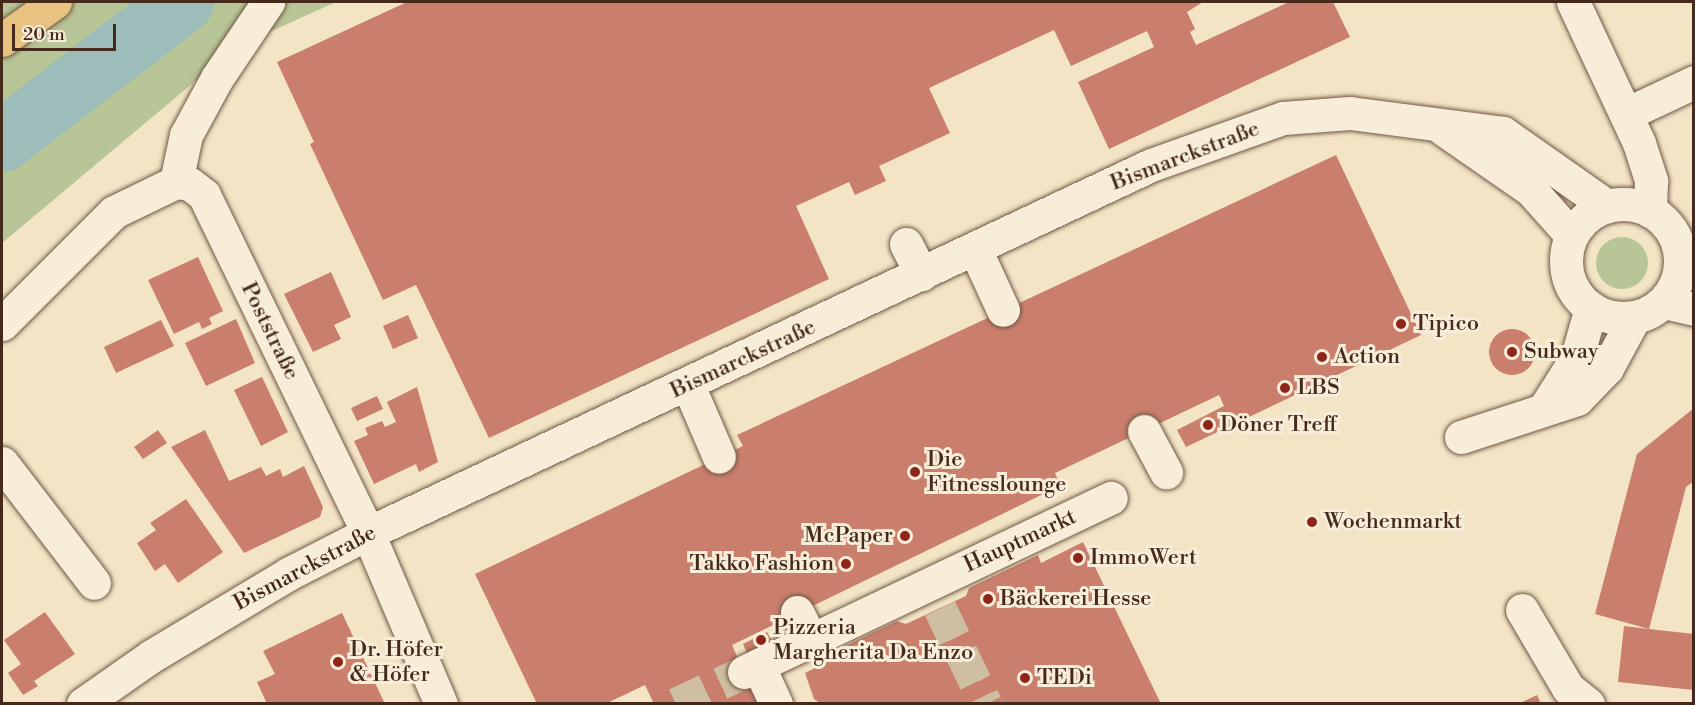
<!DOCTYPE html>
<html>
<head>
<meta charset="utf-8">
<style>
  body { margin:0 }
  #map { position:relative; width:1695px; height:705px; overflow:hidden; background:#f2e4c4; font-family:"Libre Bodoni",serif }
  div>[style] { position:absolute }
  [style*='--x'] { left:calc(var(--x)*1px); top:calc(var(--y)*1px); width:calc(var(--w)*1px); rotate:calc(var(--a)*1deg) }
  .green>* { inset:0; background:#b8c596 }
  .round { border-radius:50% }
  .water>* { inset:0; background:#9cbdba }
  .river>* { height:62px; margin:-31px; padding:0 31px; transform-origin:31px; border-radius:31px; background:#9cbdba }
  .building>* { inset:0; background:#ca7f6c }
  .minor-tunnel>* { height:33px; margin-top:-16.5px; transform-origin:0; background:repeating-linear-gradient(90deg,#cfbfa2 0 33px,transparent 0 49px) }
  .roads { filter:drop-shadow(0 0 2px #705845) drop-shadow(0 0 2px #705845) }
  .minor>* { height:33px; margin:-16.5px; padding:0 16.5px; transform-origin:16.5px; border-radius:16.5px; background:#f7edd9 }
  .minor>.ring { margin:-16.5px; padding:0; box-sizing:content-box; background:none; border:33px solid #f7edd9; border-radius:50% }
  .highway>* { height:33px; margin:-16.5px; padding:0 16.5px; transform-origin:16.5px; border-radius:16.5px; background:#e9c282 }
  .dots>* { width:16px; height:16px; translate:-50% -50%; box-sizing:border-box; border:3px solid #f7edd9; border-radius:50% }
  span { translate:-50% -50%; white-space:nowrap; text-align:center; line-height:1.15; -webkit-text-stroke:6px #f7edd9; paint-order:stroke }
  .street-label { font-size:22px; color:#45291b }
  .poi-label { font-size:22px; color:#45291b }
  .left { translate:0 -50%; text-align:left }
  .right { translate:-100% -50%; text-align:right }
  .frame { position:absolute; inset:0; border:3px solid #45291b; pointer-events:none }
  .scale { position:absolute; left:12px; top:24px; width:104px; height:27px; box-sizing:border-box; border:3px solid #45291b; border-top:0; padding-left:8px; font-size:18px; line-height:21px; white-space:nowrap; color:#45291b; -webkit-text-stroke:4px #f7edd9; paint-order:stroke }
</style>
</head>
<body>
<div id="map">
  <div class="green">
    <i style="clip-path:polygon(2px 2px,336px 2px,236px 47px,2px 243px)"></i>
    <i class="round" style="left:1596px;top:237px;width:52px;height:52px"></i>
  </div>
  <div class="water">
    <i style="clip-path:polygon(86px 62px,111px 79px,2px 160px,2px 106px)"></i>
  </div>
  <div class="river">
    <i style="--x:2;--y:141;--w:228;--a:-37.5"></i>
  </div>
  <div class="building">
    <i style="clip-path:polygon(407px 2px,1203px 2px,1187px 12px,1195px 29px,1190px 32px,1196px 45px,1289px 2px,1333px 2px,1350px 37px,1109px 149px,1078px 82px,1154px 47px,1147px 31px,1071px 66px,1054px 30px,929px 88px,950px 133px,879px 166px,886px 181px,855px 195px,849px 182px,796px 206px,829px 279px,489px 438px,416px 285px,383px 300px,310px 144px,314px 142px,277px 62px)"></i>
    <i style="clip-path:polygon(1336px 155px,1421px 335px,1186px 447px,1177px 430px,1224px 406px,1219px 395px,1055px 473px,1060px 486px,732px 645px,758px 704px,654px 704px,645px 685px,605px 704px,537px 704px,475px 574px,743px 446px,737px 435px)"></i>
    <i style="clip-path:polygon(198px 257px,223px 311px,209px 318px,212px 324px,202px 329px,199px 322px,174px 334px,148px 280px)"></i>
    <i style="clip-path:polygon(331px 272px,351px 317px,334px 325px,341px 339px,313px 352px,284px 294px)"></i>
    <i style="clip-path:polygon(408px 315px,418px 338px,393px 349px,383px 326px)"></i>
    <i style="clip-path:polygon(236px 319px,255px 363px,206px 386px,185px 343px)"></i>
    <i style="clip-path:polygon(161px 320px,174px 346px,116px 373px,104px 347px)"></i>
    <i class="round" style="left:1489px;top:329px;width:46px;height:46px"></i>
    <i style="clip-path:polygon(262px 377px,288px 432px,261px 446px,234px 390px)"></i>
    <i style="clip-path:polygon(417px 387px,438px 462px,419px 472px,416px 464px,374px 484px,354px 441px,368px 435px,365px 428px,382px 421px,385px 427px,396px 422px,387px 402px)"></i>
    <i style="clip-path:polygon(377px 396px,383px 409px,357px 421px,351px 408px)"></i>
    <i style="clip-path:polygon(1694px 408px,1694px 481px,1686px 487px,1649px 629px,1694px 634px,1694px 690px,1618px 682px,1624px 626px,1649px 629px,1595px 614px,1637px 454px)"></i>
    <i style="clip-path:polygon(158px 430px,167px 443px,143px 459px,134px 447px)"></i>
    <i style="clip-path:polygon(205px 430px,229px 481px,261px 467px,266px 476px,280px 469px,283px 477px,304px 466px,323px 507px,320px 517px,244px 553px,171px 447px)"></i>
    <i style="clip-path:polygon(186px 499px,223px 552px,178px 583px,165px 564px,155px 571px,137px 543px,156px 530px,150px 523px)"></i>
    <i style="clip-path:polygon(1083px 542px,1161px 704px,821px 704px,814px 699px,805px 673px,837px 657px,839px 649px,897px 621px,906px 624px,940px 608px,966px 596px,969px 588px,1038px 555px,1041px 563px)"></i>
    <i style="clip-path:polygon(45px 612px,75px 654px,34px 681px,38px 686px,23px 695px,8px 673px,21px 664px,4px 640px)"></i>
    <i style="clip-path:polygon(342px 613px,385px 704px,267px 704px,257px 682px,275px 674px,263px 651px)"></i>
    <i style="clip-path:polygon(767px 632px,772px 641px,747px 653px,743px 644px)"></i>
    <i style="clip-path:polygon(1537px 695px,1541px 704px,1518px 704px)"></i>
  </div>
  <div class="minor-tunnel">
    <i style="--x:940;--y:608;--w:106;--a:64.4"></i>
    <i style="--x:676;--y:704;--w:75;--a:-25.2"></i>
  </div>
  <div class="roads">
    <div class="minor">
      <i style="--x:1573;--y:2;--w:156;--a:64.9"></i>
      <i style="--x:1639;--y:143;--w:40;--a:72"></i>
      <i style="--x:1651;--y:181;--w:30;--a:92"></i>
      <i style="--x:1626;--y:114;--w:75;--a:-25.2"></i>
      <i style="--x:1443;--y:129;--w:107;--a:34.7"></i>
      <i style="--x:1531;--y:190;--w:60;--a:48.4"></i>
      <i style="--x:176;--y:182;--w:48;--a:-78"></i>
      <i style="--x:186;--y:135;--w:65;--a:-61.5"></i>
      <i style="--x:217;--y:78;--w:92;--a:-56.1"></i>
      <i class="ring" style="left:1566px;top:204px;width:81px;height:81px"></i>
      <i style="--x:906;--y:244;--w:34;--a:63"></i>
      <i style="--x:975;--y:249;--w:67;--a:65.3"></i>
      <i style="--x:1664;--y:302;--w:31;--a:13"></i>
      <i style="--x:2;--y:324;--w:158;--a:-45"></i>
      <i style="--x:114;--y:212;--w:69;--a:-25.8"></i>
      <i style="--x:176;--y:182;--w:14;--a:8"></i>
      <i style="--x:190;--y:184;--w:18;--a:38"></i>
      <i style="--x:204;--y:195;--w:376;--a:64.1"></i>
      <i style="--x:368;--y:533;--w:186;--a:66.9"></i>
      <i style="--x:688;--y:385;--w:78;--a:66.7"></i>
      <i style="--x:1544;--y:409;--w:62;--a:-57.6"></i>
      <i style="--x:1577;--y:357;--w:51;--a:-74.1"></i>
      <i style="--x:1144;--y:431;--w:47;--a:61.8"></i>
      <i style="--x:1461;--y:437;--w:122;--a:-18.1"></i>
      <i style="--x:1577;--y:399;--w:43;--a:-45.9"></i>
      <i style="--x:1607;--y:368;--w:57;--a:-61.6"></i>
      <i style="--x:2;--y:463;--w:151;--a:52.5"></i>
      <i style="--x:1522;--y:610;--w:91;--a:59.5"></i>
      <i style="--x:1568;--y:688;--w:26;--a:39"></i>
      <i style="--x:797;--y:612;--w:31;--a:63"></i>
      <i style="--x:758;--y:665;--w:43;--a:65.2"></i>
      <i style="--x:744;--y:672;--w:406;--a:-25.4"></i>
      <i style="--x:83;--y:704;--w:82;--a:-35"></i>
      <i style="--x:150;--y:657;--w:161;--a:-31"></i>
      <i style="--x:288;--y:574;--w:90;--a:-27.1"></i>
      <i style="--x:368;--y:533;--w:865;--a:-25.17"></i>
      <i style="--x:1151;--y:165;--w:140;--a:-19.6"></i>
      <i style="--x:1283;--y:118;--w:67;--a:-4.3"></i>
      <i style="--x:1350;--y:113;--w:154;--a:7.4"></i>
      <i style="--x:1503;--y:133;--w:127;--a:35.1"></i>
    </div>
    <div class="highway">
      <i style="--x:2;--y:40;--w:65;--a:-35.6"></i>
    </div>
  </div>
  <div class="dots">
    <i style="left:1401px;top:324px;background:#8f2418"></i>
    <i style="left:1512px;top:352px;background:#8f2418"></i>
    <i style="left:1322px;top:357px;background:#8f2418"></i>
    <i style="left:1285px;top:388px;background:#8f2418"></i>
    <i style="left:1208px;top:425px;background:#8f2418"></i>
    <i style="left:915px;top:472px;background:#8f2418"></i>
    <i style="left:1312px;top:522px;background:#8f2418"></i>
    <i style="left:905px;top:536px;background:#8f2418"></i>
    <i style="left:1078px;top:558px;background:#8f2418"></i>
    <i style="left:846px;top:564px;background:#8f2418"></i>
    <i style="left:988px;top:599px;background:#8f2418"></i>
    <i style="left:761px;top:640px;background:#8f2418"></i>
    <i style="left:338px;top:662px;background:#8f2418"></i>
    <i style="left:1025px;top:678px;background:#8f2418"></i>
  </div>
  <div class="street-label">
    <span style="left:1185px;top:156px;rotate:-21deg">Bismarckstraße</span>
    <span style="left:270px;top:331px;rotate:64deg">Poststraße</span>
    <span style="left:743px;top:359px;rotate:-25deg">Bismarckstraße</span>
    <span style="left:1020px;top:541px;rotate:-25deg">Hauptmarkt</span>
    <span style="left:305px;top:568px;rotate:-28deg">Bismarckstraße</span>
  </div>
  <div class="poi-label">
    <span class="left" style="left:1413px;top:324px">Tipico</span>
    <span class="left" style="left:1524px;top:352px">Subway</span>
    <span class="left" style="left:1334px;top:357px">Action</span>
    <span class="left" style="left:1297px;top:388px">LBS</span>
    <span class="left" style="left:1220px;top:425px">Döner Treff</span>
    <span class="left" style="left:927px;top:472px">Die<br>Fitnesslounge</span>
    <span class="left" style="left:1324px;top:522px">Wochenmarkt</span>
    <span class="right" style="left:893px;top:536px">McPaper</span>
    <span class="left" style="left:1090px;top:558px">ImmoWert</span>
    <span class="right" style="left:834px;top:564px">Takko Fashion</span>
    <span class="left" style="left:1000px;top:599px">Bäckerei Hesse</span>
    <span class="left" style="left:773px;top:640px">Pizzeria<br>Margherita Da Enzo</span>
    <span class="left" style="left:350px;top:662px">Dr. Höfer<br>&amp; Höfer</span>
    <span class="left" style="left:1037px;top:678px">TEDi</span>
  </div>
  <div class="frame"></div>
  <div class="scale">20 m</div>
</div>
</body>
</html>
